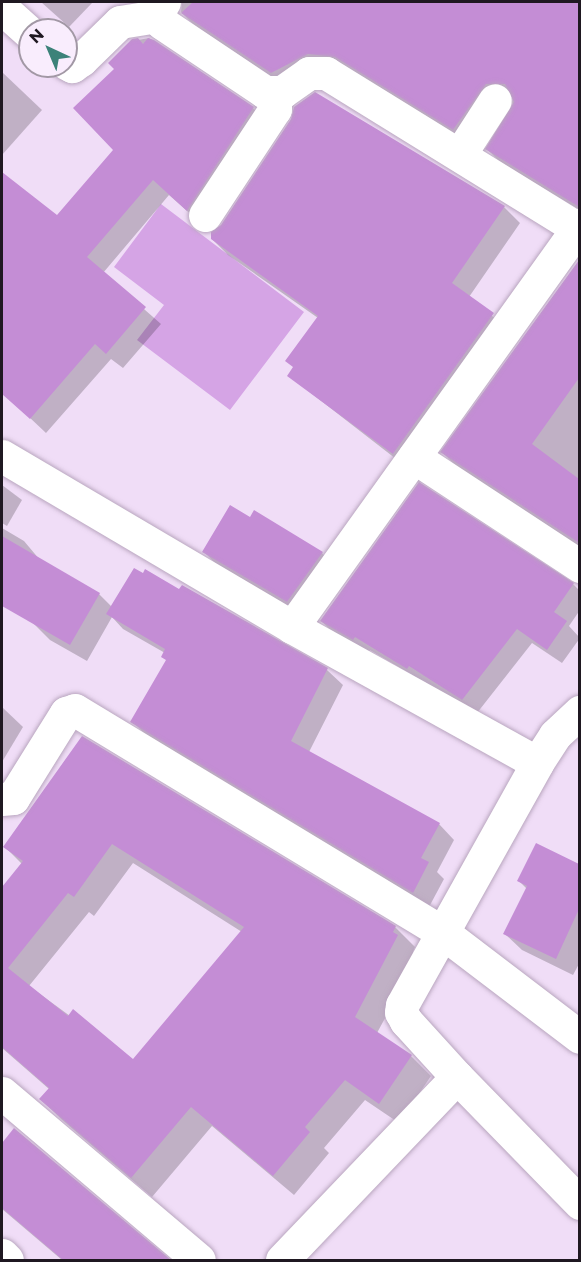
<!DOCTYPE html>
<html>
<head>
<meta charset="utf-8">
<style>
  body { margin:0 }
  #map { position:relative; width:581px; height:1262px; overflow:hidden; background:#f0ddf7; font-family:Montserrat,sans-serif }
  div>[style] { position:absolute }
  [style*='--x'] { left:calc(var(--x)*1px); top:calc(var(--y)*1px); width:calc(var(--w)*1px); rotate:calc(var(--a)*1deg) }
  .green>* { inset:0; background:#d5a4e5 }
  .shadow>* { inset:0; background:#0003 }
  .building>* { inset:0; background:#c48dd5 }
  .roads { filter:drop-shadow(0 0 2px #b9a6bf) drop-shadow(0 0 2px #b9a6bf) }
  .minor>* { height:33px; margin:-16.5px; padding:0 16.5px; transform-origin:16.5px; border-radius:16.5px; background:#fff }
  span { translate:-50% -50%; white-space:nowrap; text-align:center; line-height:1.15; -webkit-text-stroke:5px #f9edfd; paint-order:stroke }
  .frame { position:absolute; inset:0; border:3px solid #1f1821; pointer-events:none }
  .north { position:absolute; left:18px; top:18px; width:60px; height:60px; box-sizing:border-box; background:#f9edfd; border:2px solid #a298a5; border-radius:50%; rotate:316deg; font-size:16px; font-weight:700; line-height:24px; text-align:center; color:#1f1821 }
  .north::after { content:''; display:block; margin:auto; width:21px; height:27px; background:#3c8279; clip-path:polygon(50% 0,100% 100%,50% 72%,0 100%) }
</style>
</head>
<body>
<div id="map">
  <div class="green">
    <i style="clip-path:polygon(161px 204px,304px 312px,230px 410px,137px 340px,164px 305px,114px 267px)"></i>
  </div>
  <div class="shadow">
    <i style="clip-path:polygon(41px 2px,93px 2px,69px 27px)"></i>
    <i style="clip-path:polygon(182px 2px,580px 2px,580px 210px,501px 163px,487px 149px,512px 110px,513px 94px,500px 97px,468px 142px,323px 68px,286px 86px,195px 26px,181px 12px)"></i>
    <i style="clip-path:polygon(149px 38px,253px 108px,268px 124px,203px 225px,169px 195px,103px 273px,161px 324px,123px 368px,111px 359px,46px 433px,10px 399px,19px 339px,2px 363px,2px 174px,57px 217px,115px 150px,116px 69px,132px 41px)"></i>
    <i style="clip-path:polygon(2px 72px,42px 110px,2px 155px)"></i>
    <i style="clip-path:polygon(504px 207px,520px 223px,469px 297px,509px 330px,409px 469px,289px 376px,318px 318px,228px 255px,212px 239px)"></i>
    <i style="clip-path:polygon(580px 262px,580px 548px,456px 466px,442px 452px)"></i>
    <i style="clip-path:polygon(2px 485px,22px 500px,7px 526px,2px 523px)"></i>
    <i style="clip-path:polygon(251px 519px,322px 553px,338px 570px,304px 618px,220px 568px,204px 552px)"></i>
    <i style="clip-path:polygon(2px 528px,24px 541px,40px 560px,99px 594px,112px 607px,327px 670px,343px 685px,309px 752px,439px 824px,454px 840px,437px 872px,444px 879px,429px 907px,148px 737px,132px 721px,167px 661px,165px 653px,123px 629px,112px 617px,87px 661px,50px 640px,33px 623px,36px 618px,2px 599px)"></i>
    <i style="clip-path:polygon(573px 584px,580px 591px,580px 610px,569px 626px,580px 638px,562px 663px,532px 643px,477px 713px,370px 650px,368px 653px,336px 635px,321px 621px)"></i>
    <i style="clip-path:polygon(2px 707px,23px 727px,2px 762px)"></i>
    <i style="clip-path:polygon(evenodd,82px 738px,395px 927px,415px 947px,413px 952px,418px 957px,377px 1033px,411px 1056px,431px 1076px,399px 1123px,365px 1100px,324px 1148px,329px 1153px,294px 1195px,212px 1126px,152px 1197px,61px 1119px,41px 1099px,49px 1089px,2px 1048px,2px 889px,22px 864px,5px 847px,82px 738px,133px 863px,242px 932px,133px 1062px,29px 986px,89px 912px,94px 916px,133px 863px)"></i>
    <i style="clip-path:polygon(536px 845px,580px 866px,580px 962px,573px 975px,522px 950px,505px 934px,527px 889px,519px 881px)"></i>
    <i style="clip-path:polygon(15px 1130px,168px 1260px,62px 1260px,2px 1209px,2px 1146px)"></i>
  </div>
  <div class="building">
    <i style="clip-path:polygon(193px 2px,579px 2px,579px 207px,485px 149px,514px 102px,505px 84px,486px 84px,453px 130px,335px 57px,308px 54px,271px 73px,181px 13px)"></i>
    <i style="clip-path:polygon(138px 38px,143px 44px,148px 38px,154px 40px,254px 107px,187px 211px,153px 180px,87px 257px,146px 307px,106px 354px,95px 344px,30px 419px,2px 394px,2px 172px,57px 215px,113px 150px,73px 108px,114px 69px,108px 63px,132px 39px)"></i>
    <i style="clip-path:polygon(315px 92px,505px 206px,452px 283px,494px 313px,393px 454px,287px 376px,293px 367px,285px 361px,318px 316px,211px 239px,211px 232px,221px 225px,291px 119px,294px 107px)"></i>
    <i style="clip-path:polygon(579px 260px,579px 378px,532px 444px,579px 479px,579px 543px,440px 452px)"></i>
    <i style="clip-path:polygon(419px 482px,574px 583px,554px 612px,567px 621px,547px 650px,517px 629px,462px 700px,409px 666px,407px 669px,355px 637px,353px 640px,320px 621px)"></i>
    <i style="clip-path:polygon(230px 505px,250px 517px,254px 510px,323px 552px,287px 602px,202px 552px)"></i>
    <i style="clip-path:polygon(2px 536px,100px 593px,70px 645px,2px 606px)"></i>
    <i style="clip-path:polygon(134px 568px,143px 573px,145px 569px,179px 589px,182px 585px,328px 668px,291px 741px,440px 823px,421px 858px,429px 862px,413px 893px,130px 722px,166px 660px,161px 657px,165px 649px,106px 614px)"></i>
    <i style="clip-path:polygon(evenodd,82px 736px,396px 926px,393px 932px,398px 935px,355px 1017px,412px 1055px,379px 1104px,345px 1080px,305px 1127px,310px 1132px,273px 1176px,191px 1107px,131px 1178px,39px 1099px,49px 1088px,2px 1047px,2px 887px,23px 861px,3px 847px,82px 736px,112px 844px,244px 927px,133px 1059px,73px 1009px,68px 1016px,8px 968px,68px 893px,74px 897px,112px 844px)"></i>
    <i style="clip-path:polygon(536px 843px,579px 864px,579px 909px,556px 959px,503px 934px,527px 886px,517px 881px)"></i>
    <i style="clip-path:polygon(14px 1128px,171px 1260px,63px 1260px,2px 1208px,2px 1143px)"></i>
  </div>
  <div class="roads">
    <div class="minor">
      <i style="--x:164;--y:2;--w:9;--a:126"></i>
      <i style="--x:159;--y:9;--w:14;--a:78"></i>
      <i style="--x:162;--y:23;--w:124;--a:33.8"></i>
      <i style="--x:265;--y:92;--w:17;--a:0"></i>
      <i style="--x:282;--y:92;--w:33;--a:-35"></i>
      <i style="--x:309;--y:73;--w:17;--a:0"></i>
      <i style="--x:326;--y:73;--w:295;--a:31.7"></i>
      <i style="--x:3;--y:9;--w:36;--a:42"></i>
      <i style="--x:66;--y:63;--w:7;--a:27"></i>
      <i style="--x:72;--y:66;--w:11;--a:-34"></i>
      <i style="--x:81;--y:60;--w:54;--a:-44.3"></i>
      <i style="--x:120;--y:22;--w:38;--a:-9"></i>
      <i style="--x:460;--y:154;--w:64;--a:-57.1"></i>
      <i style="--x:205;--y:215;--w:127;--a:-56.6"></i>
      <i style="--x:275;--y:109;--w:15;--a:-90"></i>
      <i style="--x:2;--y:456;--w:337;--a:30.5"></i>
      <i style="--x:292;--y:627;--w:280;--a:29"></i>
      <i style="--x:414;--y:457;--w:199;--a:33.3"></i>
      <i style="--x:292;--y:627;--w:495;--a:-54.4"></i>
      <i style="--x:2;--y:799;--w:11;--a:-5"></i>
      <i style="--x:13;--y:798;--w:100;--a:-58.1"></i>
      <i style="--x:66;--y:713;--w:9;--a:-18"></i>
      <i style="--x:75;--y:710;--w:429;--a:31.2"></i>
      <i style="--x:442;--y:932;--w:173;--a:37.3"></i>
      <i style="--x:457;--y:1077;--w:76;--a:-132.3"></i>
      <i style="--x:406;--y:1021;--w:10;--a:-119"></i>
      <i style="--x:401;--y:1012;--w:7;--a:-82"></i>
      <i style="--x:402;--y:1005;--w:277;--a:-60.8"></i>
      <i style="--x:537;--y:763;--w:33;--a:-57"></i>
      <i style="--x:555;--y:735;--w:34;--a:-43"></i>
      <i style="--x:2;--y:1093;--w:258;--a:40.3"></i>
      <i style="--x:2;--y:1255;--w:7;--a:45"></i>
      <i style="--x:282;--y:1260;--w:253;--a:-46.3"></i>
      <i style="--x:457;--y:1077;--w:176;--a:45.7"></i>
    </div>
  </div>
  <div class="frame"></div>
  <div class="north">N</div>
</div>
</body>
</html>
